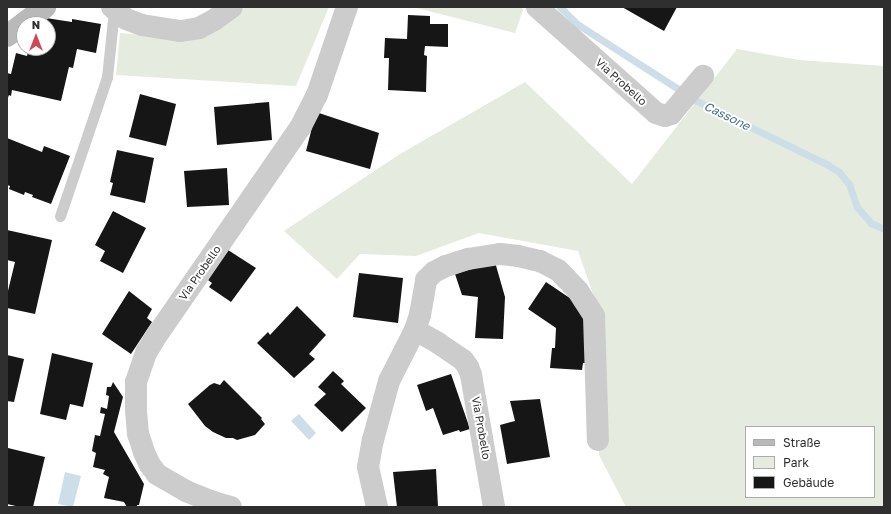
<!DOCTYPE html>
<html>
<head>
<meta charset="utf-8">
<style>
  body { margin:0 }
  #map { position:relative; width:891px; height:514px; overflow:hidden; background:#fff; font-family:"Golos Text",sans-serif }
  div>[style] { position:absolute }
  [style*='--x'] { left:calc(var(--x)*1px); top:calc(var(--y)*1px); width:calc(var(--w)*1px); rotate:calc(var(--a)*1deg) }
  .green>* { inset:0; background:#e5ebdf }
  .water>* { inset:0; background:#cedee8 }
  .stream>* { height:7px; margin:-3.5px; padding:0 3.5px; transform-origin:3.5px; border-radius:3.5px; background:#cedee8 }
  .building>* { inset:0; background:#161616 }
  .lane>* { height:11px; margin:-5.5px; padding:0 5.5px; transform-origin:5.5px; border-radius:5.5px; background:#ccc }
  .street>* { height:22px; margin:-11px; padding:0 11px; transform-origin:11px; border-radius:11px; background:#ccc }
  .secondary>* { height:22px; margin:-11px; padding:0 11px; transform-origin:11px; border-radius:11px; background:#b9b9b9 }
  span { translate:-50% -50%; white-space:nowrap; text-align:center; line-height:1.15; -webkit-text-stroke:4px #fff; paint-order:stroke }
  .street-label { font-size:11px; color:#2f2f2f }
  .water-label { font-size:12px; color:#476f88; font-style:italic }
  .frame { position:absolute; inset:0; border:8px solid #2f2f2f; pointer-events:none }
  .legend { position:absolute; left:745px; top:426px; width:130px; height:72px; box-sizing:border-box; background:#fff; border:1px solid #acacac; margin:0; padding:5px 7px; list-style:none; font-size:12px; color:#2f2f2f }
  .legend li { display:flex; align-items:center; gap:8px; height:20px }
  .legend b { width:20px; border:1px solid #acacac }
  .north { position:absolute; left:16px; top:16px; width:40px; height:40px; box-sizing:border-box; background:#fff; border:1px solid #acacac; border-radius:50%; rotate:0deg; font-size:11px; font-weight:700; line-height:16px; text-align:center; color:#2f2f2f }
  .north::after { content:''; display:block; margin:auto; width:14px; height:18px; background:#d14753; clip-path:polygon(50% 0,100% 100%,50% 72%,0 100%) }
</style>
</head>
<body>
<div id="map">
  <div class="green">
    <i style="clip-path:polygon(245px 7px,329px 7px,296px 86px,116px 75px,120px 33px,185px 39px,216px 31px)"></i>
    <i style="clip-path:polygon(413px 7px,521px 7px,523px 10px,515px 33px)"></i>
    <i style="clip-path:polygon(evenodd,737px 49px,799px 60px,884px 66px,884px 507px,626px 507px,599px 455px,600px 314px,578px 251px,479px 233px,416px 256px,360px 254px,337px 279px,284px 231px,400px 154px,525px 82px,632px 184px,737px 49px,746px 427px,874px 427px,874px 497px,746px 497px,746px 427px)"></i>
  </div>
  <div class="water">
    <i style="clip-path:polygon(299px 414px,316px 433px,309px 440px,291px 421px)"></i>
    <i style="clip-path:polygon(65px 472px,81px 476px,73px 507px,58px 504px)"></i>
  </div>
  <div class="stream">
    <i style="--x:560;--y:7;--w:24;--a:45"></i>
    <i style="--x:577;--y:24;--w:143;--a:32.7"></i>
    <i style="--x:697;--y:101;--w:146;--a:26"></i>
    <i style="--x:828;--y:165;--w:13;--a:32"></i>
    <i style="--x:839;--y:172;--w:16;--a:50"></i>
    <i style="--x:849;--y:184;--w:24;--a:71"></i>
    <i style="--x:857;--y:207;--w:21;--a:49"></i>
    <i style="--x:871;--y:223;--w:14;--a:25"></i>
  </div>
  <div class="building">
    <i style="clip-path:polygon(622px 7px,677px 7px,664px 31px)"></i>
    <i style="clip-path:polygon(408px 15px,430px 16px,430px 24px,448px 24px,448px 47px,425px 46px,424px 55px,427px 56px,426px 92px,388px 90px,389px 58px,384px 58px,385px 38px,407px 39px)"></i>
    <i style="clip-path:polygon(46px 18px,72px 22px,72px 19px,101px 24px,96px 53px,77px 49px,73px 68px,69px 67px,61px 101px,12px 90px,11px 96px,9px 95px,7px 100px,7px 73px,11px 74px,16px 53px,27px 56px,29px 48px,40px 50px,40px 48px,48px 48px,48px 24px,45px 24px)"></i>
    <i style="clip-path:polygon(140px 94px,176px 104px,166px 146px,129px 137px)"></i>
    <i style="clip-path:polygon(269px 102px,272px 140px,217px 145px,214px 107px)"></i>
    <i style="clip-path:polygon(316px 112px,379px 133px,370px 169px,306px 151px)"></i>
    <i style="clip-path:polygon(7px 138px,42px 152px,44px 146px,70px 156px,51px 204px,32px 197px,33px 195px,25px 192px,24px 195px,9px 189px,10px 186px,7px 185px)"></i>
    <i style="clip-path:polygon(117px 150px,154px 158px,145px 203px,110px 195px,113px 183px,110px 182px)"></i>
    <i style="clip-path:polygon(227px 168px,229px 205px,187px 207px,184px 171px)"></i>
    <i style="clip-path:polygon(113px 211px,146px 228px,123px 273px,100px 261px,105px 251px,95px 245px)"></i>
    <i style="clip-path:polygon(7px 230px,52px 240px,35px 314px,7px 308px,7px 295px,15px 262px,7px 260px)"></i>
    <i style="clip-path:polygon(228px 250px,256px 268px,231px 302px,209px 287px,212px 283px,208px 280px)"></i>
    <i style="clip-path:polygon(495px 262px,505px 297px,503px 339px,475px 338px,478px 297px,462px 295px,455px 274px)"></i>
    <i style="clip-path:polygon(359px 273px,403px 278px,398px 323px,353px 317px)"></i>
    <i style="clip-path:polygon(546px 282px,589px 311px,585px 363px,583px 363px,582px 370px,550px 368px,552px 348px,555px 348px,556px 328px,528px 309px)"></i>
    <i style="clip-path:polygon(129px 291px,152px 309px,147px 318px,152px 322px,131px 354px,102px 334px)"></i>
    <i style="clip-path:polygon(297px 306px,326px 335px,309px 354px,315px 359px,294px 378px,257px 343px,268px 332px,270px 335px)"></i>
    <i style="clip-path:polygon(52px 353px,93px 363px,83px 407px,70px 404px,66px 420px,40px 414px)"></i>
    <i style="clip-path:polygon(7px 355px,24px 359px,14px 402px,7px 401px)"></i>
    <i style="clip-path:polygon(333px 371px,344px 381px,341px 384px,366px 408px,342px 432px,314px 405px,326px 394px,318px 387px)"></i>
    <i style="clip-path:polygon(451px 374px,470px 429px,460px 432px,459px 430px,443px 435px,433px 408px,426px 411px,417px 385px)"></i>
    <i style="clip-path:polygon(224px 380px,262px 418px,261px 419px,265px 424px,255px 435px,237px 440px,233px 438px,226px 438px,213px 432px,205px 426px,188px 404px,210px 385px,214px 383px,220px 385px)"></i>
    <i style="clip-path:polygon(113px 382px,123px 397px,114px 432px,144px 484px,139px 505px,137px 505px,137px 507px,127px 507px,124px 502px,104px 498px,109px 477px,103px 474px,105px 470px,93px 467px,96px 453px,92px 451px,95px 435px,100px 436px,105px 414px,100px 413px,101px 407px,107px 409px,109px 396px,106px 395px,107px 387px,111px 387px)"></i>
    <i style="clip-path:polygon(540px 399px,550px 457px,507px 464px,500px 425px,515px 421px,510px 401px)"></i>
    <i style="clip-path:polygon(8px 448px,45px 457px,33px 507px,20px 507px,7px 504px)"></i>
    <i style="clip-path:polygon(436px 469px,438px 507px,397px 507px,393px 472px)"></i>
  </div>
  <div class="lane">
    <i style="--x:60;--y:216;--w:147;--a:-71.3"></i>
    <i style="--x:107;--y:77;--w:67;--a:-84"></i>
  </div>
  <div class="street">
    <i style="--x:112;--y:7;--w:18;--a:41"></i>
    <i style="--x:126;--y:19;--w:17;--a:21"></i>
    <i style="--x:142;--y:25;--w:39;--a:9"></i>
    <i style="--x:181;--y:31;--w:18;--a:-9"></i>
    <i style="--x:199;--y:28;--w:17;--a:-28"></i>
    <i style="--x:214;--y:20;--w:22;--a:-36"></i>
    <i style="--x:537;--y:7;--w:159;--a:41.7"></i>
    <i style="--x:656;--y:113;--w:9;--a:18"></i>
    <i style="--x:665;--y:116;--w:6;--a:-18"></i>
    <i style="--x:671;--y:114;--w:50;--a:-49.9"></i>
    <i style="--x:415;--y:330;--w:26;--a:29"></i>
    <i style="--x:438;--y:343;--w:30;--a:34"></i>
    <i style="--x:463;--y:360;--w:9;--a:54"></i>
    <i style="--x:468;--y:367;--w:9;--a:69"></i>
    <i style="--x:471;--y:375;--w:134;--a:80.1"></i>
    <i style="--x:231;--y:507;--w:19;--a:-164"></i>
    <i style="--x:213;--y:502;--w:29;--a:-158"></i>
    <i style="--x:186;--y:491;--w:34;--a:-150"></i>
    <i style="--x:157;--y:474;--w:11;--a:-128"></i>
    <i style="--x:150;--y:465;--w:14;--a:-115"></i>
    <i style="--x:144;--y:452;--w:19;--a:-108"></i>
    <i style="--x:138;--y:434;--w:24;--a:-95"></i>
    <i style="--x:136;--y:410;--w:28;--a:-90"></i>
    <i style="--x:136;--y:382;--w:31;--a:-71"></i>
    <i style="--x:146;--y:353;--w:21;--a:-59"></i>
    <i style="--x:157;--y:335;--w:252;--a:-55.4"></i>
    <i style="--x:300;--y:128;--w:37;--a:-63"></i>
    <i style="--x:317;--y:95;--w:93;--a:-71.2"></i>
    <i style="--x:377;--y:507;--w:41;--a:-102.7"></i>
    <i style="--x:368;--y:467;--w:27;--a:-80"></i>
    <i style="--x:373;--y:440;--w:61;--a:-74.8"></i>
    <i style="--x:389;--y:381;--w:57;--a:-63"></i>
    <i style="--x:415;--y:330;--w:16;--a:-72"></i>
    <i style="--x:420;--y:315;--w:36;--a:-80"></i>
    <i style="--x:426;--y:280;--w:11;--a:-45"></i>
    <i style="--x:434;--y:272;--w:13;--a:-27"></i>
    <i style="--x:446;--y:266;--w:23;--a:-18"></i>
    <i style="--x:468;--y:259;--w:32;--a:-9"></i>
    <i style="--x:500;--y:254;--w:18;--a:6"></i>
    <i style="--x:518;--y:256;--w:23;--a:13"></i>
    <i style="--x:540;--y:261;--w:20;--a:27"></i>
    <i style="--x:558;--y:270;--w:29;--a:46"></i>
    <i style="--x:578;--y:291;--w:30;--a:57"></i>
    <i style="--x:594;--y:316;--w:124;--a:88.2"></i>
  </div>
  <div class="secondary">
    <i style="--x:7;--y:36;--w:48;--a:-37.3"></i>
  </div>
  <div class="street-label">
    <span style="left:621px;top:82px;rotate:42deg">Via Probello</span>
    <span style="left:200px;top:273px;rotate:-55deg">Via Probello</span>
    <span style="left:481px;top:428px;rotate:80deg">Via Probello</span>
  </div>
  <div class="water-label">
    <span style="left:727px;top:116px;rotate:26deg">Cassone</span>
  </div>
  <div class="frame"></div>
  <ul class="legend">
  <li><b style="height:5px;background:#b9b9b9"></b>Straße</li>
  <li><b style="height:11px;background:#e5ebdf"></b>Park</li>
  <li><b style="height:11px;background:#161616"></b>Gebäude</li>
  </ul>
  <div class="north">N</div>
</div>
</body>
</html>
